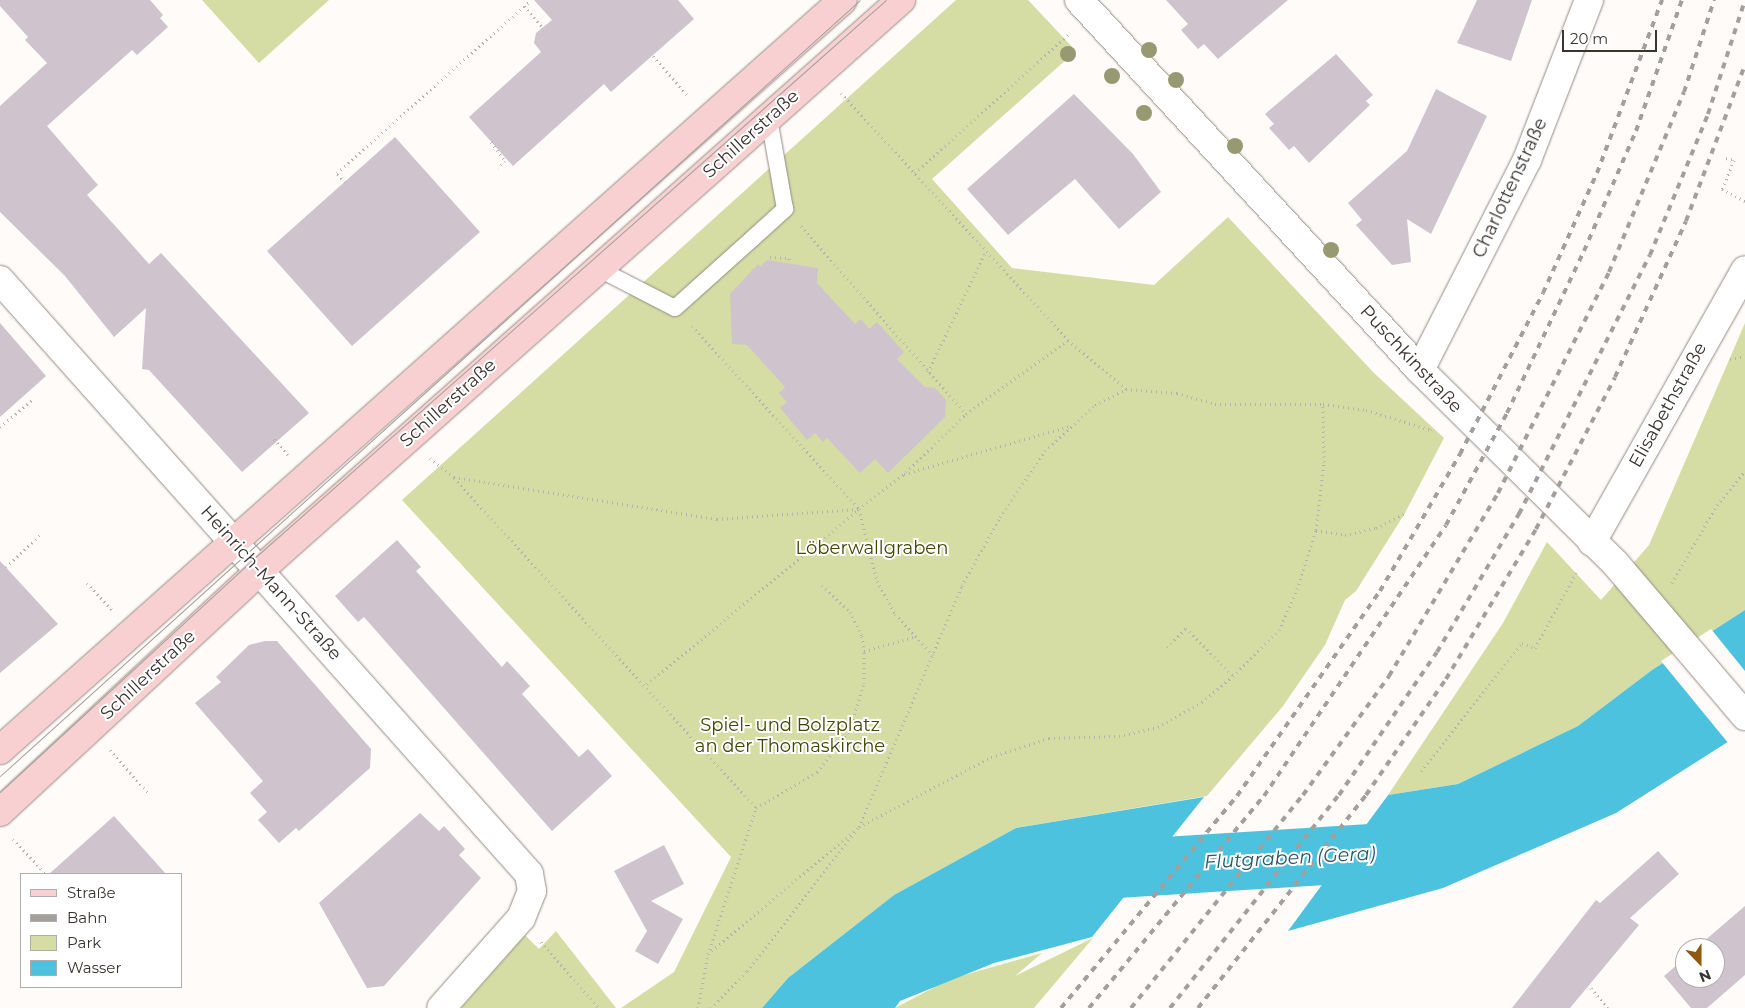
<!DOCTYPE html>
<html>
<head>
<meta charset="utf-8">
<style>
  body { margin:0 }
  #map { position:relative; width:1745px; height:1008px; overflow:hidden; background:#fefbf9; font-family:Montserrat,sans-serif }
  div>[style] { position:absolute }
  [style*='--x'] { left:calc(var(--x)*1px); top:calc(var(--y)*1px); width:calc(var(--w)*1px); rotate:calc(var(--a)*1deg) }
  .green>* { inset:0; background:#d5dda5 }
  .water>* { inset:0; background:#4dc2df }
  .pier>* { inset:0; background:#fefbf9 }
  .river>* { height:58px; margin:-29px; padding:0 29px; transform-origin:29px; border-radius:29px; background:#4dc2df }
  .building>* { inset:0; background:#cfc3cd }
  .path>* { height:3px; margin-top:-1.5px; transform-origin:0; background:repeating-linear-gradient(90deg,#b4b1ae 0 1px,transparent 0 5px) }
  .roads { filter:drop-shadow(0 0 1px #958b82) drop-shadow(0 0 1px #958b82) }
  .lane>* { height:16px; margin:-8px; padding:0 8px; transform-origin:8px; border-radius:8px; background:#fff }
  .street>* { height:28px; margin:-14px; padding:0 14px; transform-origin:14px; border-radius:14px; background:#fff }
  .secondary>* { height:28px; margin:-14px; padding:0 14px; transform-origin:14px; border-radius:14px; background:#f8d0d2 }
  .tram>* { height:1px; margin:-0.5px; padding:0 0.5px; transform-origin:0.5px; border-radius:0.5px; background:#a29f9c }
  .rail>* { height:4px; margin-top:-2px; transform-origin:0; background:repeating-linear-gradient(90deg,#a29f9c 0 6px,transparent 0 12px) }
  .trees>* { width:16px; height:16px; margin:-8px; border-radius:50%; background:#979972 }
  span { translate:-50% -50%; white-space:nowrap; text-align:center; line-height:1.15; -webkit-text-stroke:4px #fff; paint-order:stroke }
  .street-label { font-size:18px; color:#383430 }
  .park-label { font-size:18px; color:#424804 }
  .water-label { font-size:19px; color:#275865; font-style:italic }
  .legend { position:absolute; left:20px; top:873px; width:162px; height:115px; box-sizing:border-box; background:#fff; border:1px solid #afaeac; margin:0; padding:6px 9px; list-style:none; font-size:15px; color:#383430 }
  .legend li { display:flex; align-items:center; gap:10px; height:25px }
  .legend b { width:25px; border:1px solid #afaeac }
  .north { position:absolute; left:1675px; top:938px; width:50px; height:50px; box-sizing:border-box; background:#fff; border:1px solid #afaeac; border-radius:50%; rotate:158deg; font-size:14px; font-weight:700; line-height:20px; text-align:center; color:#383430 }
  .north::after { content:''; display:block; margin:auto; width:18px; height:22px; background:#8f5a0d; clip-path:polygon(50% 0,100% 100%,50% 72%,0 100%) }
  .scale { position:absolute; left:1562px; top:30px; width:95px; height:22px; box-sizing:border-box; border:2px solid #383430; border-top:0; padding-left:6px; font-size:15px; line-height:18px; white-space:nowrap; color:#383430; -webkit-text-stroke:4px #fff; paint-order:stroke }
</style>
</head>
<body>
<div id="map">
  <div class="green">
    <i style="clip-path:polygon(202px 0,329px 0,259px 63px)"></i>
    <i style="clip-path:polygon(956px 0,1028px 0,1076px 51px,932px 179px,1012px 268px,1154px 285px,1228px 217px,1374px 373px,1444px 438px,1405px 513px,1356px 591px,1345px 600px,1325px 645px,1283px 706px,1207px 796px,1016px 828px,894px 895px,788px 978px,762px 1008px,621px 1008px,674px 972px,731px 857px,402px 500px)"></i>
    <i style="clip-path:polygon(1745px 323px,1745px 610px,1652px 670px,1578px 726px,1458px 784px,1388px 795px,1503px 623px,1547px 542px,1601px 600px,1649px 545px)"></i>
    <i style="clip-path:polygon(556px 931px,616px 1008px,461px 1008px,525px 935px,539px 949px)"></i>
    <i style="clip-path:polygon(1093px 938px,1034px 1008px,895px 1008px,950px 979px,1042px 953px,1015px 976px)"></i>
  </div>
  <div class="water">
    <i style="clip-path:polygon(1745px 610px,1745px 731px,1616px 813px,1443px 888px,1288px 931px,1388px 795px,1458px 784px,1578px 726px,1652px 670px)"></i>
    <i style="clip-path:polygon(1204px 797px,1092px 937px,994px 963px,900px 1001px,895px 1008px,762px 1008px,788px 978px,894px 895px,1016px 828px)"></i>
  </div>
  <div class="pier">
    <i style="clip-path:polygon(1711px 629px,1745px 671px,1745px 734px,1729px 744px,1661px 661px)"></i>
    <i style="clip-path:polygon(1385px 795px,1388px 795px,1285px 931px,1286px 930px)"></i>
    <i style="clip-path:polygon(1207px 797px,1094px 938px,1093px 938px)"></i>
  </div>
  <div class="river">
    <i style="--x:1069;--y:872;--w:338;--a:-3.6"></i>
    <i style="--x:1406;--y:851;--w:16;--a:-22"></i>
  </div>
  <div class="building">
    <i style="clip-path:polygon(0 0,150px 0,163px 15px,160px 18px,168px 27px,137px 55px,132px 50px,47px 126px,98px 185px,87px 195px,118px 229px,149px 264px,161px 253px,309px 413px,242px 472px,149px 370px,142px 369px,146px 308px,114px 337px,65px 276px,0 212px,0 106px,47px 63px,25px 40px,28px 37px,0 6px)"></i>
    <i style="clip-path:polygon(534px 0,678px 0,694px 19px,611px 92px,604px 84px,513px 166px,469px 117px,541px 52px,534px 43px,536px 33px,552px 20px)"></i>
    <i style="clip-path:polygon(1166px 0,1288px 0,1218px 59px,1204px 44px,1198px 49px,1181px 30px,1188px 24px)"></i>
    <i style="clip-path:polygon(1477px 0,1532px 0,1511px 61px,1457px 43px)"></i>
    <i style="clip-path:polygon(1336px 54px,1373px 95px,1366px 101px,1370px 105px,1309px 163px,1294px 146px,1289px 150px,1269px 128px,1274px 124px,1265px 114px)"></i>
    <i style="clip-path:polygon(1436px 89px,1487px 116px,1431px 234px,1407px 219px,1411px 262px,1392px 265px,1356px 225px,1362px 220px,1348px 203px,1407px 151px)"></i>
    <i style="clip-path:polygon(1074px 94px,1133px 154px,1161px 192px,1119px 229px,1075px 179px,1008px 235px,967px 189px)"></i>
    <i style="clip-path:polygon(395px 137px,480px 232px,352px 346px,267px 251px)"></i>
    <i style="clip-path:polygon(767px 260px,818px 268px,817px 283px,855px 324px,861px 319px,869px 329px,877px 322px,904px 352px,897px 359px,925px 387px,935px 388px,946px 400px,945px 417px,888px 473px,875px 459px,860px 473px,827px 438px,823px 442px,815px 433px,807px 440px,780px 408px,787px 402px,779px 393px,785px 387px,747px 345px,732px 344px,730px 294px,758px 264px,760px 267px)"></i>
    <i style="clip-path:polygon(0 323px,46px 376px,0 417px)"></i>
    <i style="clip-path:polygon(397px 540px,421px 567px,416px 571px,502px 667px,507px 661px,530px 686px,522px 694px,579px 757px,588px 749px,612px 776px,552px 831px,364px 617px,358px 622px,335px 596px)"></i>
    <i style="clip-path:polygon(0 561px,58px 624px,0 673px)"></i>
    <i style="clip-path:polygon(265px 641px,277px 641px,371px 749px,370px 768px,299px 831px,296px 828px,279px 843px,258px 820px,267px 812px,250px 793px,263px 781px,195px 703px,221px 682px,216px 677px,249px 645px)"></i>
    <i style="clip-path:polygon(420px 813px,439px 831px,444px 826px,465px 849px,459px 855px,481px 878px,384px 986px,367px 988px,319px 903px)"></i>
    <i style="clip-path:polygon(114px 816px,166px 874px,49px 874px)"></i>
    <i style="clip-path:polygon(664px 845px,684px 884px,651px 901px,683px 919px,658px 964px,635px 951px,647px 931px,614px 871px)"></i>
    <i style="clip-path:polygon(1658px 851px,1679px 874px,1630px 918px,1639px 925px,1570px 1008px,1512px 1008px,1596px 900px,1600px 903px)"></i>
    <i style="clip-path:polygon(1745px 906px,1745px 975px,1707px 1008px,1691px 1008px,1664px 976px,1685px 958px,1685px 978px,1715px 978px,1715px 948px,1696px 948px)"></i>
  </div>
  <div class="path">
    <i style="--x:524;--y:6;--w:29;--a:49"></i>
    <i style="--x:653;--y:56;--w:55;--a:48.7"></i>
    <i style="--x:841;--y:93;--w:335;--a:47.4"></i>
    <i style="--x:1068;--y:340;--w:76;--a:40.2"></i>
    <i style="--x:491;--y:142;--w:24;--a:54"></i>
    <i style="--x:505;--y:161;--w:10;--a:135"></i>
    <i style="--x:1726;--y:158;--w:8;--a:14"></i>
    <i style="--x:1734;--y:160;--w:31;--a:112"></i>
    <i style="--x:1722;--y:189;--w:26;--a:28"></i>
    <i style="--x:915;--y:173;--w:209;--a:-42.1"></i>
    <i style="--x:345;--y:182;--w:12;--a:-132"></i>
    <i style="--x:337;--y:173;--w:260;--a:-41.7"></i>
    <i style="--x:801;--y:226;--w:250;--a:48.7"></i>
    <i style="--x:770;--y:257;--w:19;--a:3"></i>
    <i style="--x:789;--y:258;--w:4;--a:90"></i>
    <i style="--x:692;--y:326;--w:248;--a:47.6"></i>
    <i style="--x:859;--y:509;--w:74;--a:76"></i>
    <i style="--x:877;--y:581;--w:38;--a:61"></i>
    <i style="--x:895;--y:614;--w:56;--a:47.2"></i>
    <i style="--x:1730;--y:359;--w:15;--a:-11"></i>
    <i style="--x:928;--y:372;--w:134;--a:-64.4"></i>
    <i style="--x:0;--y:427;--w:42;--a:-40.2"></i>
    <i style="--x:274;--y:439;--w:21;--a:49"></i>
    <i style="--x:430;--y:458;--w:31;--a:38"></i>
    <i style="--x:454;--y:477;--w:266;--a:9.1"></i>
    <i style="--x:717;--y:519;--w:142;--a:-4"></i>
    <i style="--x:859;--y:509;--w:57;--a:-37.9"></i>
    <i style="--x:904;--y:474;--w:173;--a:-16.1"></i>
    <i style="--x:906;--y:472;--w:83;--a:-44"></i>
    <i style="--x:966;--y:414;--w:126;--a:-36"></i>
    <i style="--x:454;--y:478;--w:447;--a:47.5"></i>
    <i style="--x:1316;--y:530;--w:29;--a:10"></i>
    <i style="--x:1345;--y:535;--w:32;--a:-13"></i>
    <i style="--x:1376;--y:528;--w:33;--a:-27"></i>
    <i style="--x:6;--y:567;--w:50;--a:-43.4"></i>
    <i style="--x:87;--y:583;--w:37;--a:47"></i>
    <i style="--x:1672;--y:583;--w:90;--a:-60"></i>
    <i style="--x:1717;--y:505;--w:44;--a:-50.5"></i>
    <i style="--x:822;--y:585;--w:39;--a:44"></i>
    <i style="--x:850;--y:612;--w:27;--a:63"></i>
    <i style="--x:862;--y:636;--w:15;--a:82"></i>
    <i style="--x:1167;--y:647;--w:27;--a:-45"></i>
    <i style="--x:1186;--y:628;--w:67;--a:45.6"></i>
    <i style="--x:647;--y:684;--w:275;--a:-39.5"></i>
    <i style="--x:110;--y:750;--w:60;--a:48.4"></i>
    <i style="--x:1421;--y:771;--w:163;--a:-51.7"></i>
    <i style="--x:1522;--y:643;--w:14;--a:21"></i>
    <i style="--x:1535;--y:648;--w:90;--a:-61.4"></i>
    <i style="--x:859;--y:827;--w:149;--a:-27.9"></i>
    <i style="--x:991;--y:757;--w:61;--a:-18.1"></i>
    <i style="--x:1049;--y:738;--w:70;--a:-1.6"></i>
    <i style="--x:1119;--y:736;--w:40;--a:-13"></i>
    <i style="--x:1158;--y:727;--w:51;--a:-29.6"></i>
    <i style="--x:1202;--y:702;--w:40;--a:-40"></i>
    <i style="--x:1233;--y:676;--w:65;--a:-45"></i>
    <i style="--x:1279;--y:630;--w:45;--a:-66.3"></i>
    <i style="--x:1297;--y:589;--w:62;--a:-72.1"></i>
    <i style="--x:1316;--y:530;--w:68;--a:-83.3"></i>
    <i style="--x:1324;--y:462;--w:58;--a:-91"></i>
    <i style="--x:13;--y:839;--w:48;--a:46.7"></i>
    <i style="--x:541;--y:942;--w:88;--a:48.7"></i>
    <i style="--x:708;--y:954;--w:191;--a:-40.1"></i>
    <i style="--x:1591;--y:988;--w:26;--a:50"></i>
    <i style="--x:698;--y:1008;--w:55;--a:-79.5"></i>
    <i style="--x:708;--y:954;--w:154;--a:-71.8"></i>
    <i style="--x:756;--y:808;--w:71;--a:-30.5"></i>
    <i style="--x:817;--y:772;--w:54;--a:-52.5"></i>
    <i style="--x:850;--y:729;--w:48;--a:-73.1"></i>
    <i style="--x:864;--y:683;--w:32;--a:-90"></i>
    <i style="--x:864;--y:651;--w:52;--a:-15.6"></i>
    <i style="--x:711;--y:1008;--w:52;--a:-45.8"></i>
    <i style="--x:747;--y:971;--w:182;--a:-52.1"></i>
    <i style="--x:859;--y:827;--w:262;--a:-66.9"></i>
    <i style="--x:962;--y:586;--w:79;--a:-61.2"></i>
    <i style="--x:1000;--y:517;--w:80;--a:-55.7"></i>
    <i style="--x:1045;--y:451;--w:68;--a:-42.6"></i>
    <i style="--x:1095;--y:405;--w:35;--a:-27"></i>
    <i style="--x:1126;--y:389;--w:51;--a:4.5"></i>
    <i style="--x:1177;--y:393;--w:40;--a:16"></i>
    <i style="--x:1215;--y:404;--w:108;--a:0"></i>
    <i style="--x:1323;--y:404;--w:43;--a:7.9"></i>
    <i style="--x:1366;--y:410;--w:68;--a:17.1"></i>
    <i style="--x:1431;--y:430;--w:5;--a:-37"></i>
  </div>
  <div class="roads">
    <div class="lane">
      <i style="--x:599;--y:269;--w:85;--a:27.2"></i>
      <i style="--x:675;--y:308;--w:103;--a:-41.9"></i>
      <i style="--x:752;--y:239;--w:45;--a:-42.3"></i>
      <i style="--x:785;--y:209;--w:92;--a:-100"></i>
    </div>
    <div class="street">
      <i style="--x:1079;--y:0;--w:503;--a:47.34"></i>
      <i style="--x:1420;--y:370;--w:274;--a:44.7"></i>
      <i style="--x:1615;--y:563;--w:201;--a:49.6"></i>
      <i style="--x:0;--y:280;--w:795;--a:48.31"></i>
      <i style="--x:529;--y:874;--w:17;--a:80"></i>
      <i style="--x:532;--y:891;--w:29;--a:112"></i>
      <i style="--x:521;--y:918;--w:120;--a:131.6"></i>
      <i style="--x:1420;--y:370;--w:236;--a:-63"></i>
      <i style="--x:1527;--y:160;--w:172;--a:-68.8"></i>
      <i style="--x:1592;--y:542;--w:312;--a:-60.6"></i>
    </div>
    <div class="secondary">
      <i style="--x:0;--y:750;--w:1128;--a:-41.66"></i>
      <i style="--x:0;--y:812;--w:355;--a:-42.9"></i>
      <i style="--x:260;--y:570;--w:858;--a:-41.64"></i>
    </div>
  </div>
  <div class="tram">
    <i style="--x:0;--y:776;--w:1158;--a:-42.06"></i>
    <i style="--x:0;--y:792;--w:341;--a:-42.6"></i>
    <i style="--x:251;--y:561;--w:847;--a:-41.46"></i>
  </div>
  <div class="rail">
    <i style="--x:1061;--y:1008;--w:276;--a:-50.3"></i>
    <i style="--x:1237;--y:796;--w:250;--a:-55.1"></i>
    <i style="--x:1380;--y:591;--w:159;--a:-59.7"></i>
    <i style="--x:1460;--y:454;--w:181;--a:-62.7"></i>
    <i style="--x:1543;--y:293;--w:132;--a:-65.8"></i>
    <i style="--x:1597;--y:173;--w:185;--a:-69.4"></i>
    <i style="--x:1089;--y:1008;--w:275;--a:-50.5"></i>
    <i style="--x:1264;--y:796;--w:326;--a:-56.1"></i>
    <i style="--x:1446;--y:525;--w:128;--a:-61.4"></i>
    <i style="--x:1507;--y:413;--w:179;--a:-64.6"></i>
    <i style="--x:1584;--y:251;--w:131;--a:-66.6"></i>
    <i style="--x:1636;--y:131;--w:139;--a:-70.7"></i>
    <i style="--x:1131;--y:1008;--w:274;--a:-51.1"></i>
    <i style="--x:1303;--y:795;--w:147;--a:-54.1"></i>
    <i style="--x:1389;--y:676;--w:213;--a:-59.2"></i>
    <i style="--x:1498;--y:493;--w:247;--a:-63.3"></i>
    <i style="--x:1609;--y:272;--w:195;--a:-67.4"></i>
    <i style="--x:1684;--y:92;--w:97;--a:-71.9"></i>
    <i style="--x:1170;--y:1008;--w:272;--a:-51.6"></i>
    <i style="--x:1339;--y:795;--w:173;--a:-55.6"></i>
    <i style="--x:1437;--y:652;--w:161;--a:-59.3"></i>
    <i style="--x:1519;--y:514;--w:290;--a:-63.2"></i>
    <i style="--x:1650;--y:255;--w:152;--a:-67.6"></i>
    <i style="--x:1708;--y:114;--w:120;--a:-72"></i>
    <i style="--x:1198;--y:1008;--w:271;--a:-51.7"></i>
    <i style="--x:1366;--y:795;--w:141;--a:-55.4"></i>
    <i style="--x:1446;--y:679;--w:175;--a:-59"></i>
    <i style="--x:1536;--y:529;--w:171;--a:-62.5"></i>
    <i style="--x:1615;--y:377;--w:171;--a:-65.5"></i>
    <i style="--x:1686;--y:221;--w:167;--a:-69.3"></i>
  </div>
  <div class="trees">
    <i style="left:1149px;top:50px"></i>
    <i style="left:1068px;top:54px"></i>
    <i style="left:1112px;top:76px"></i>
    <i style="left:1176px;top:80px"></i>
    <i style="left:1144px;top:113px"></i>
    <i style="left:1235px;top:146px"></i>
    <i style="left:1331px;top:250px"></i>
  </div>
  <div class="street-label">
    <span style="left:751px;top:134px;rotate:-42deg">Schillerstraße</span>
    <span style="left:1510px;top:188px;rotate:-65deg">Charlottenstraße</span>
    <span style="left:1411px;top:359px;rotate:47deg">Puschkinstraße</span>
    <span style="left:448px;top:403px;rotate:-42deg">Schillerstraße</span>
    <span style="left:1668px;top:405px;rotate:-61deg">Elisabethstraße</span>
    <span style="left:271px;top:583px;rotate:48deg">Heinrich-Mann-Straße</span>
    <span style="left:148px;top:675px;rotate:-43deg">Schillerstraße</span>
  </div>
  <div class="park-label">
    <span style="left:872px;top:548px">Löberwallgraben</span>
    <span style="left:790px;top:736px">Spiel- und Bolzplatz<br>an der Thomaskirche</span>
  </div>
  <div class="water-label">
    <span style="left:1290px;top:858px;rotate:-3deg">Flutgraben (Gera)</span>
  </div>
  <ul class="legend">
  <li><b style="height:6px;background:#f8d0d2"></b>Straße</li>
  <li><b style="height:6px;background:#a29f9c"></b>Bahn</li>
  <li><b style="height:14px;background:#d5dda5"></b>Park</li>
  <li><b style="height:14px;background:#4dc2df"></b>Wasser</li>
  </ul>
  <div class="north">N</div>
  <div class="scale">20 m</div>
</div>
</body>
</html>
